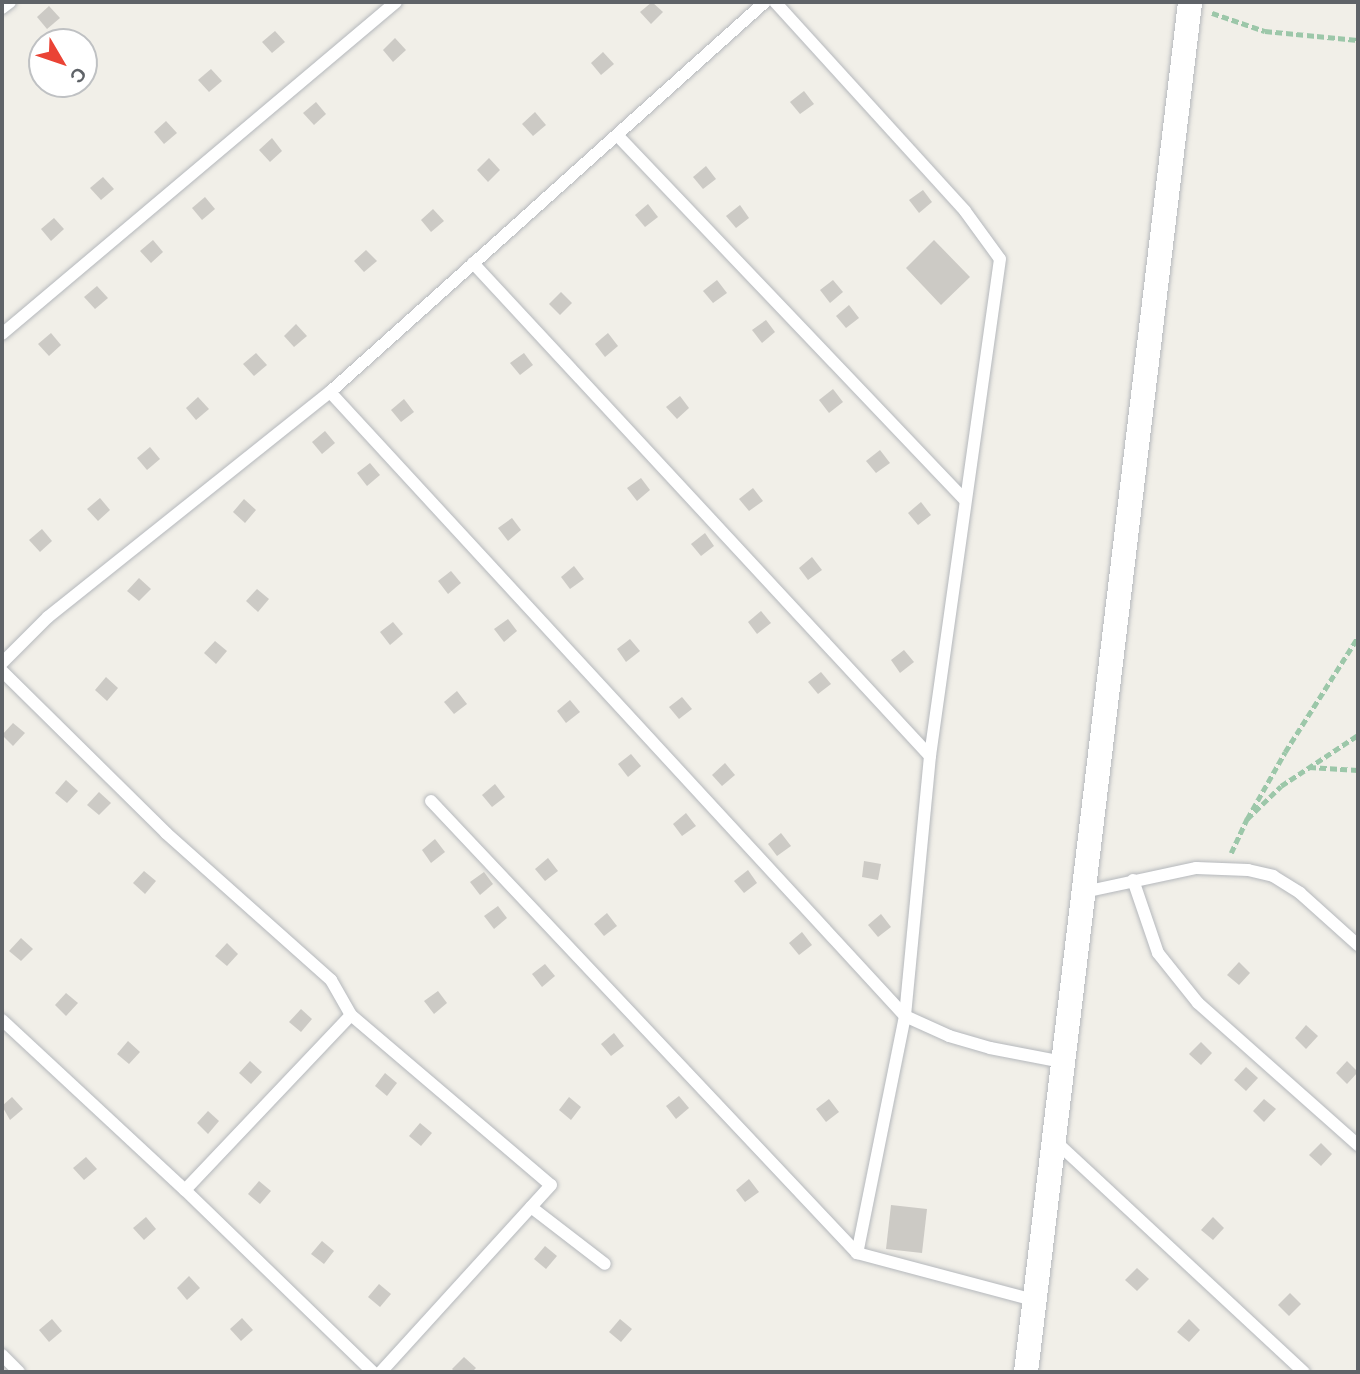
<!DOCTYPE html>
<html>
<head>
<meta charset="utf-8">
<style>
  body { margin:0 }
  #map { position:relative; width:1360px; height:1374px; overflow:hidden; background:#f1efe8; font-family:Helvetica,sans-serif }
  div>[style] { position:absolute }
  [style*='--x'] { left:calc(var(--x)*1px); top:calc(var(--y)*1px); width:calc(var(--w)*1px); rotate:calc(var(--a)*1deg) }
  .building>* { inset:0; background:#cccac5 }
  .path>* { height:4.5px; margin-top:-2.25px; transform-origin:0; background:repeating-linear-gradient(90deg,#9cc7a9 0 7px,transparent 0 10.5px) }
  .roads { filter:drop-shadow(0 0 2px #b5b8bc) drop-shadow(0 0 2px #b5b8bc) }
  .lane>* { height:12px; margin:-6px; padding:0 6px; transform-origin:6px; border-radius:6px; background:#fff }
  .street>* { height:24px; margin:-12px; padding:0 12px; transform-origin:12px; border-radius:12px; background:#fff }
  span { translate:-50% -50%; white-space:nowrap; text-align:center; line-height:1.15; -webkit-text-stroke:7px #fff; paint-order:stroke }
  .frame { position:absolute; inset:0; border:4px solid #5f6368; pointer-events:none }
  .north { position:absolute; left:28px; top:28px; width:70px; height:70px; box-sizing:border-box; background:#fff; border:2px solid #bfc1c3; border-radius:50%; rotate:129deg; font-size:19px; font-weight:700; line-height:28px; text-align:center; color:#5f6368 }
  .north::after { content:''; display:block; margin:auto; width:24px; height:32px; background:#ea4335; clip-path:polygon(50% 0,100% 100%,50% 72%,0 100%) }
</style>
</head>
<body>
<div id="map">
  <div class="building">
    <i style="clip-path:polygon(652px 2px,663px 12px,651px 24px,640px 12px)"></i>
    <i style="clip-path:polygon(49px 6px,60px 18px,47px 29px,37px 17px)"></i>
    <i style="clip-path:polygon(275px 31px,285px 42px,272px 53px,262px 42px)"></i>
    <i style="clip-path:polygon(395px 38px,406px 50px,393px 62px,383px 50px)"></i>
    <i style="clip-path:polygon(603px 52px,614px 64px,601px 75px,591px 63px)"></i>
    <i style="clip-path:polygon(211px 69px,222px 81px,209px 92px,198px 80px)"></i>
    <i style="clip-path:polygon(804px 91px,814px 104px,800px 114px,790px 102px)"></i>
    <i style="clip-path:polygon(316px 102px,326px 114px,314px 125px,303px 113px)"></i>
    <i style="clip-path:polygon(535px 112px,546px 125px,533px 136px,522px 124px)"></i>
    <i style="clip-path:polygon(166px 121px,177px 133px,164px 144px,154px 132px)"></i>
    <i style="clip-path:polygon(272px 138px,282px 151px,270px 162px,259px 150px)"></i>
    <i style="clip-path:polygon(489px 158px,500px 170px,488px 182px,477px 170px)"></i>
    <i style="clip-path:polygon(706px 166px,716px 179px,703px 189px,693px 177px)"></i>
    <i style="clip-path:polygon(103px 177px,114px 189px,101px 200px,90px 188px)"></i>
    <i style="clip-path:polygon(923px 190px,932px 202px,919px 213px,909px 200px)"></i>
    <i style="clip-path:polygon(205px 197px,215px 209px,202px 220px,192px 208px)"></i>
    <i style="clip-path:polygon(648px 204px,658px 217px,645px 227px,635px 215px)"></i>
    <i style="clip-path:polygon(740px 205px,749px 218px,736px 228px,726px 216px)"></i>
    <i style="clip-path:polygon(433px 209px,444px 221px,431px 232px,421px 220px)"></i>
    <i style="clip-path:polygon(54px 218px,64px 229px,51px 241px,41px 229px)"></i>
    <i style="clip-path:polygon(153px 240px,163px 252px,151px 263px,140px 251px)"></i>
    <i style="clip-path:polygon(934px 240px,970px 277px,941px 305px,906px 268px)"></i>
    <i style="clip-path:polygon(366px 250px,377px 261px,364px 272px,354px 261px)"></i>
    <i style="clip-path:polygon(717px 280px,727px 293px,713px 303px,703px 291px)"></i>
    <i style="clip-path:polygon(833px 280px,843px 292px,830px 303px,820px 290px)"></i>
    <i style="clip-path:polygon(97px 286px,108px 298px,95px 309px,84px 297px)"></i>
    <i style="clip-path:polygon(561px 292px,572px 303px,560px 315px,549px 304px)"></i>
    <i style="clip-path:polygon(849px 305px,859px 318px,846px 328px,836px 316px)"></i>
    <i style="clip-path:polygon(766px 320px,775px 332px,762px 343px,752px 330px)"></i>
    <i style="clip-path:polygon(296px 324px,307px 336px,294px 347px,284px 336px)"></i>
    <i style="clip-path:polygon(51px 333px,61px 345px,49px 356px,38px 344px)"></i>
    <i style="clip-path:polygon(608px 333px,618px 346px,605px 357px,595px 344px)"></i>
    <i style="clip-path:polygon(256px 353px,267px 365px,254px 376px,243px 364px)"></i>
    <i style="clip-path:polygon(524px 353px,533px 365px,520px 375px,510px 363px)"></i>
    <i style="clip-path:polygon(833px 389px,843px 402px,829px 413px,819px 400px)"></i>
    <i style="clip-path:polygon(680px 396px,689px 408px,677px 419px,666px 407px)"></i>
    <i style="clip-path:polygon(198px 397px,209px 409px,196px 420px,186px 408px)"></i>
    <i style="clip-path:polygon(404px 399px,414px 412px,401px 422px,391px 410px)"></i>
    <i style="clip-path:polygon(325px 431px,335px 443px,322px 454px,312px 442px)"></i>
    <i style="clip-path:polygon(150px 447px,160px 459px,147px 470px,137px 458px)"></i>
    <i style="clip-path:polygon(880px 450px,890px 463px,876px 473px,866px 461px)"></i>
    <i style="clip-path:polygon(370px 463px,380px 475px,367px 486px,357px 473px)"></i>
    <i style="clip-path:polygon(641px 478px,650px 490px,637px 501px,627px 488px)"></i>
    <i style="clip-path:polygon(753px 488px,763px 501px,749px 511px,739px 499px)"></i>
    <i style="clip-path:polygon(100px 498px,110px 510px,98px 521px,87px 509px)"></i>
    <i style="clip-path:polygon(244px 499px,256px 510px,245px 523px,233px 512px)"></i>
    <i style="clip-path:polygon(921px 502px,931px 515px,918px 525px,908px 513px)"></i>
    <i style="clip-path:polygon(512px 518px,521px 530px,508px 541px,498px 528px)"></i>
    <i style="clip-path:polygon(42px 529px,52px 541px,40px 552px,29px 540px)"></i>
    <i style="clip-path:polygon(705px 533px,714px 546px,701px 556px,691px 544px)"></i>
    <i style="clip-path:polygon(812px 557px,822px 570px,808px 580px,799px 568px)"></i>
    <i style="clip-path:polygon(574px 566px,584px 579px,570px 589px,561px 577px)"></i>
    <i style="clip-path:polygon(451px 571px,461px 583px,448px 594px,438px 581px)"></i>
    <i style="clip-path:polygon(139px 578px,151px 589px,139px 601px,127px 591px)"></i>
    <i style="clip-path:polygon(257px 589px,269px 599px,258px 612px,246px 601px)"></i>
    <i style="clip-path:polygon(761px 611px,771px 623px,757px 634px,748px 622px)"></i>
    <i style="clip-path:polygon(508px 619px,517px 631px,504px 642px,494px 629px)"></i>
    <i style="clip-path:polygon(393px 622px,403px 634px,390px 645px,380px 632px)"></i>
    <i style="clip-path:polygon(630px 639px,640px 651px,626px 662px,617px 649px)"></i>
    <i style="clip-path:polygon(215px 641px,227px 651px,216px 664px,204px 653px)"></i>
    <i style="clip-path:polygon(904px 650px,914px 662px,900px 673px,891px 660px)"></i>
    <i style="clip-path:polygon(821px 672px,831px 684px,818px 694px,808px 682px)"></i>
    <i style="clip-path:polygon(106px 677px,118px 688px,107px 701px,95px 690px)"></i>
    <i style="clip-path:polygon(457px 691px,467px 704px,454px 714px,444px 702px)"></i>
    <i style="clip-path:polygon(682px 697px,692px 709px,679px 719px,669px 707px)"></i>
    <i style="clip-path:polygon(570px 700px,580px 712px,566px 723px,557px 711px)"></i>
    <i style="clip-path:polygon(13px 723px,25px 733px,13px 746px,2px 735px)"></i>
    <i style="clip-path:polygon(631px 754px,641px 766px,628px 777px,618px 764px)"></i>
    <i style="clip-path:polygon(725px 763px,735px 775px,722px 786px,712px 775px)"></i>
    <i style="clip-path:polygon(66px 780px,78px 791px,67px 803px,55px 793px)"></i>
    <i style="clip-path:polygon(495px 784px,505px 797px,492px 807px,482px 795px)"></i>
    <i style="clip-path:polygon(99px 792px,111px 803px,99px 815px,87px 805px)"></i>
    <i style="clip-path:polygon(686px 813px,696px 826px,682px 836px,673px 824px)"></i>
    <i style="clip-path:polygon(781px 833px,791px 846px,777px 856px,768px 844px)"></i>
    <i style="clip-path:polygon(435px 839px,445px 852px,431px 863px,422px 850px)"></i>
    <i style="clip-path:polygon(548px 858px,558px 871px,545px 881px,535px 869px)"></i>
    <i style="clip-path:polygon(864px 861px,881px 864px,878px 880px,862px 877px)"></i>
    <i style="clip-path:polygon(748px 870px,757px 883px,744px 893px,734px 881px)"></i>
    <i style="clip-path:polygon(144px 871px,156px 881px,145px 894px,133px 883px)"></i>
    <i style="clip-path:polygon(484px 872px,493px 884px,480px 895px,470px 882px)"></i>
    <i style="clip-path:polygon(498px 906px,507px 918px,494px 929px,484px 916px)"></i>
    <i style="clip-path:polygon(607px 913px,617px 926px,604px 936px,594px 924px)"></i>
    <i style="clip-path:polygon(881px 914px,891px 927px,878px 937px,868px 925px)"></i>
    <i style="clip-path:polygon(802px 932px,812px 945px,799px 955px,789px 943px)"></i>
    <i style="clip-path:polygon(21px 938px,33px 949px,21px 961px,9px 951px)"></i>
    <i style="clip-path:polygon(227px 943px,238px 954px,227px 966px,215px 956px)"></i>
    <i style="clip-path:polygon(1239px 962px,1250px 973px,1239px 985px,1227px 975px)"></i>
    <i style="clip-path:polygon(545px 964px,555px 976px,542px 987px,532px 974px)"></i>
    <i style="clip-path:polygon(438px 991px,447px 1003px,434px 1014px,424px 1001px)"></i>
    <i style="clip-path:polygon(66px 993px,78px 1003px,66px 1016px,55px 1005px)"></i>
    <i style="clip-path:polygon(301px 1009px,312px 1019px,301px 1032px,289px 1022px)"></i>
    <i style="clip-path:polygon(1306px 1025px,1318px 1036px,1306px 1049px,1295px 1038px)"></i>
    <i style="clip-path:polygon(614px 1033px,624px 1046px,611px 1056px,601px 1044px)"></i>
    <i style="clip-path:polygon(128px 1041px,140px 1052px,129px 1064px,117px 1054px)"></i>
    <i style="clip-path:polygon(1201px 1042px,1212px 1053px,1201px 1065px,1189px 1054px)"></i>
    <i style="clip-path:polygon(250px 1061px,262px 1072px,251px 1084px,239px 1073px)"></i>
    <i style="clip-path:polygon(1347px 1061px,1358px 1072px,1347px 1084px,1336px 1073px)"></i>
    <i style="clip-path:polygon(1246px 1067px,1258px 1078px,1246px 1091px,1234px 1080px)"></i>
    <i style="clip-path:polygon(385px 1073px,397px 1083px,387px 1096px,375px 1086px)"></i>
    <i style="clip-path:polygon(679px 1096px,689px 1108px,676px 1119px,666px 1106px)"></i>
    <i style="clip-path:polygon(12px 1097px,23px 1109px,10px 1120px,2px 1106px)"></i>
    <i style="clip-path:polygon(569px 1097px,581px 1107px,571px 1120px,559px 1110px)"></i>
    <i style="clip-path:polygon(829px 1099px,839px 1112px,826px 1122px,816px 1109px)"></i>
    <i style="clip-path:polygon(1264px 1099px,1276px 1109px,1264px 1122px,1253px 1111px)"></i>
    <i style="clip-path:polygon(208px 1111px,219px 1121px,208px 1134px,197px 1123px)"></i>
    <i style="clip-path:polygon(420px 1123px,432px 1133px,421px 1146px,409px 1136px)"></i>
    <i style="clip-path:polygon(1321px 1143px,1332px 1154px,1321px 1166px,1309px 1155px)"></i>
    <i style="clip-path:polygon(86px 1157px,97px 1169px,84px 1180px,73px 1168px)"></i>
    <i style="clip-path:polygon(749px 1179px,759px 1192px,745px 1202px,736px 1190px)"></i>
    <i style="clip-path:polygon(259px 1181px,271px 1191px,260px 1204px,248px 1194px)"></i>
    <i style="clip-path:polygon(891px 1205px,927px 1209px,922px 1253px,886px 1249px)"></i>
    <i style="clip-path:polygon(146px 1217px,156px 1229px,144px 1240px,133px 1228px)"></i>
    <i style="clip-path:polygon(1213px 1217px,1224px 1228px,1213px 1240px,1201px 1230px)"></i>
    <i style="clip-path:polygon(322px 1241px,334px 1251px,324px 1264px,311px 1254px)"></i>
    <i style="clip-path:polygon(545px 1246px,557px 1256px,546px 1269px,534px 1259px)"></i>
    <i style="clip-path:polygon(1137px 1268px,1149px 1279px,1137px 1291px,1125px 1280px)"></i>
    <i style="clip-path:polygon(189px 1276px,200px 1288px,187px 1300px,177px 1288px)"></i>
    <i style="clip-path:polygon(379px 1284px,391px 1294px,380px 1307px,368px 1297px)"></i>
    <i style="clip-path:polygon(1290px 1293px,1301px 1304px,1289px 1316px,1278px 1305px)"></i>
    <i style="clip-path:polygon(242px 1318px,253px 1330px,241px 1341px,230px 1329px)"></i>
    <i style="clip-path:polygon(52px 1319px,62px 1331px,49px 1342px,39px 1330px)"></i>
    <i style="clip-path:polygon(620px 1319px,632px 1329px,621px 1342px,609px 1332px)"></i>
    <i style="clip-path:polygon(1189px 1319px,1200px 1330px,1189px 1342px,1177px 1332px)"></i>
    <i style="clip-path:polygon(464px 1357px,476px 1368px,472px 1372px,455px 1372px,452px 1369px)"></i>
  </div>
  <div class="path">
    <i style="--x:1212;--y:13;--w:56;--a:18.8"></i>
    <i style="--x:1265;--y:31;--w:93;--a:5.5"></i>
    <i style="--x:1309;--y:767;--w:49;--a:3.5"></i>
    <i style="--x:1247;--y:819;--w:77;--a:-60.4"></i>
    <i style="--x:1285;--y:752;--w:136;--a:-57.6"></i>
    <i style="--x:1231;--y:853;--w:38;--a:-65"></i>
    <i style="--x:1247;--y:819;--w:47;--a:-44.1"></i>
    <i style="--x:1281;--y:786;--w:92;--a:-33.5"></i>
  </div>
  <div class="roads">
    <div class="lane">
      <i style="--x:775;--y:2;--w:282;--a:47.7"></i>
      <i style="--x:965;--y:211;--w:59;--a:53.9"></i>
      <i style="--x:1000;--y:259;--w:502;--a:98.02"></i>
      <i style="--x:930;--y:756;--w:261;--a:95.5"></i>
      <i style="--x:905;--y:1016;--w:242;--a:101.4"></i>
      <i style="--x:2;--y:8;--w:10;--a:-37"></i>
      <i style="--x:617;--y:135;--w:504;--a:46.37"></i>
      <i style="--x:473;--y:263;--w:672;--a:47.17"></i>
      <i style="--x:2;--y:334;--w:515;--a:-40.12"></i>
      <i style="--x:330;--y:392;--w:849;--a:47.34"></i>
      <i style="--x:905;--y:1016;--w:48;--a:24.4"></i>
      <i style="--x:949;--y:1036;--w:43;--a:16.3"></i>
      <i style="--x:990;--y:1048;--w:74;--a:10.9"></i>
      <i style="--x:2;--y:663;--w:65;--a:-45"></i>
      <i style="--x:48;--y:617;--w:361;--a:-38.6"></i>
      <i style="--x:330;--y:392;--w:584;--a:-41.88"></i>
      <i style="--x:2;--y:671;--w:231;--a:44.6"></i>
      <i style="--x:166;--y:833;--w:221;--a:41.7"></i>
      <i style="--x:331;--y:980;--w:40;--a:60.3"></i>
      <i style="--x:351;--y:1015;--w:262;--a:40.4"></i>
      <i style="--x:551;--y:1185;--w:253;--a:132.3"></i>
      <i style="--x:431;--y:801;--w:621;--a:46.7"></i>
      <i style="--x:857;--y:1253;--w:183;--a:14.9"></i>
      <i style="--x:1133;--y:880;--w:77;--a:71.1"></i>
      <i style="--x:1158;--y:953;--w:64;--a:51.3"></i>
      <i style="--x:1198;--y:1003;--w:214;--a:41.6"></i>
      <i style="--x:1084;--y:892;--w:115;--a:-12.1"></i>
      <i style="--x:1196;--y:868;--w:52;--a:2.2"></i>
      <i style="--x:1248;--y:870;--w:26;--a:13"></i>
      <i style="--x:1273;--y:876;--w:32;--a:32"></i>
      <i style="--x:1300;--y:893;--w:78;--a:41.9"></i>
      <i style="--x:2;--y:1020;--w:250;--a:42.9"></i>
      <i style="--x:185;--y:1190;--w:262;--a:44.1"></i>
      <i style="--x:1054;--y:1140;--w:341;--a:42.9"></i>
      <i style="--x:185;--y:1190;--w:241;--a:-46.5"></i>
      <i style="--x:531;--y:1207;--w:93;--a:37.6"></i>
      <i style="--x:2;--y:1355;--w:24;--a:45"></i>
    </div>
    <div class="street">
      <i style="--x:1026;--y:1372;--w:1380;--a:-83.17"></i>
    </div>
  </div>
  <div class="frame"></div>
  <div class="north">С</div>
</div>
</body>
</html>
